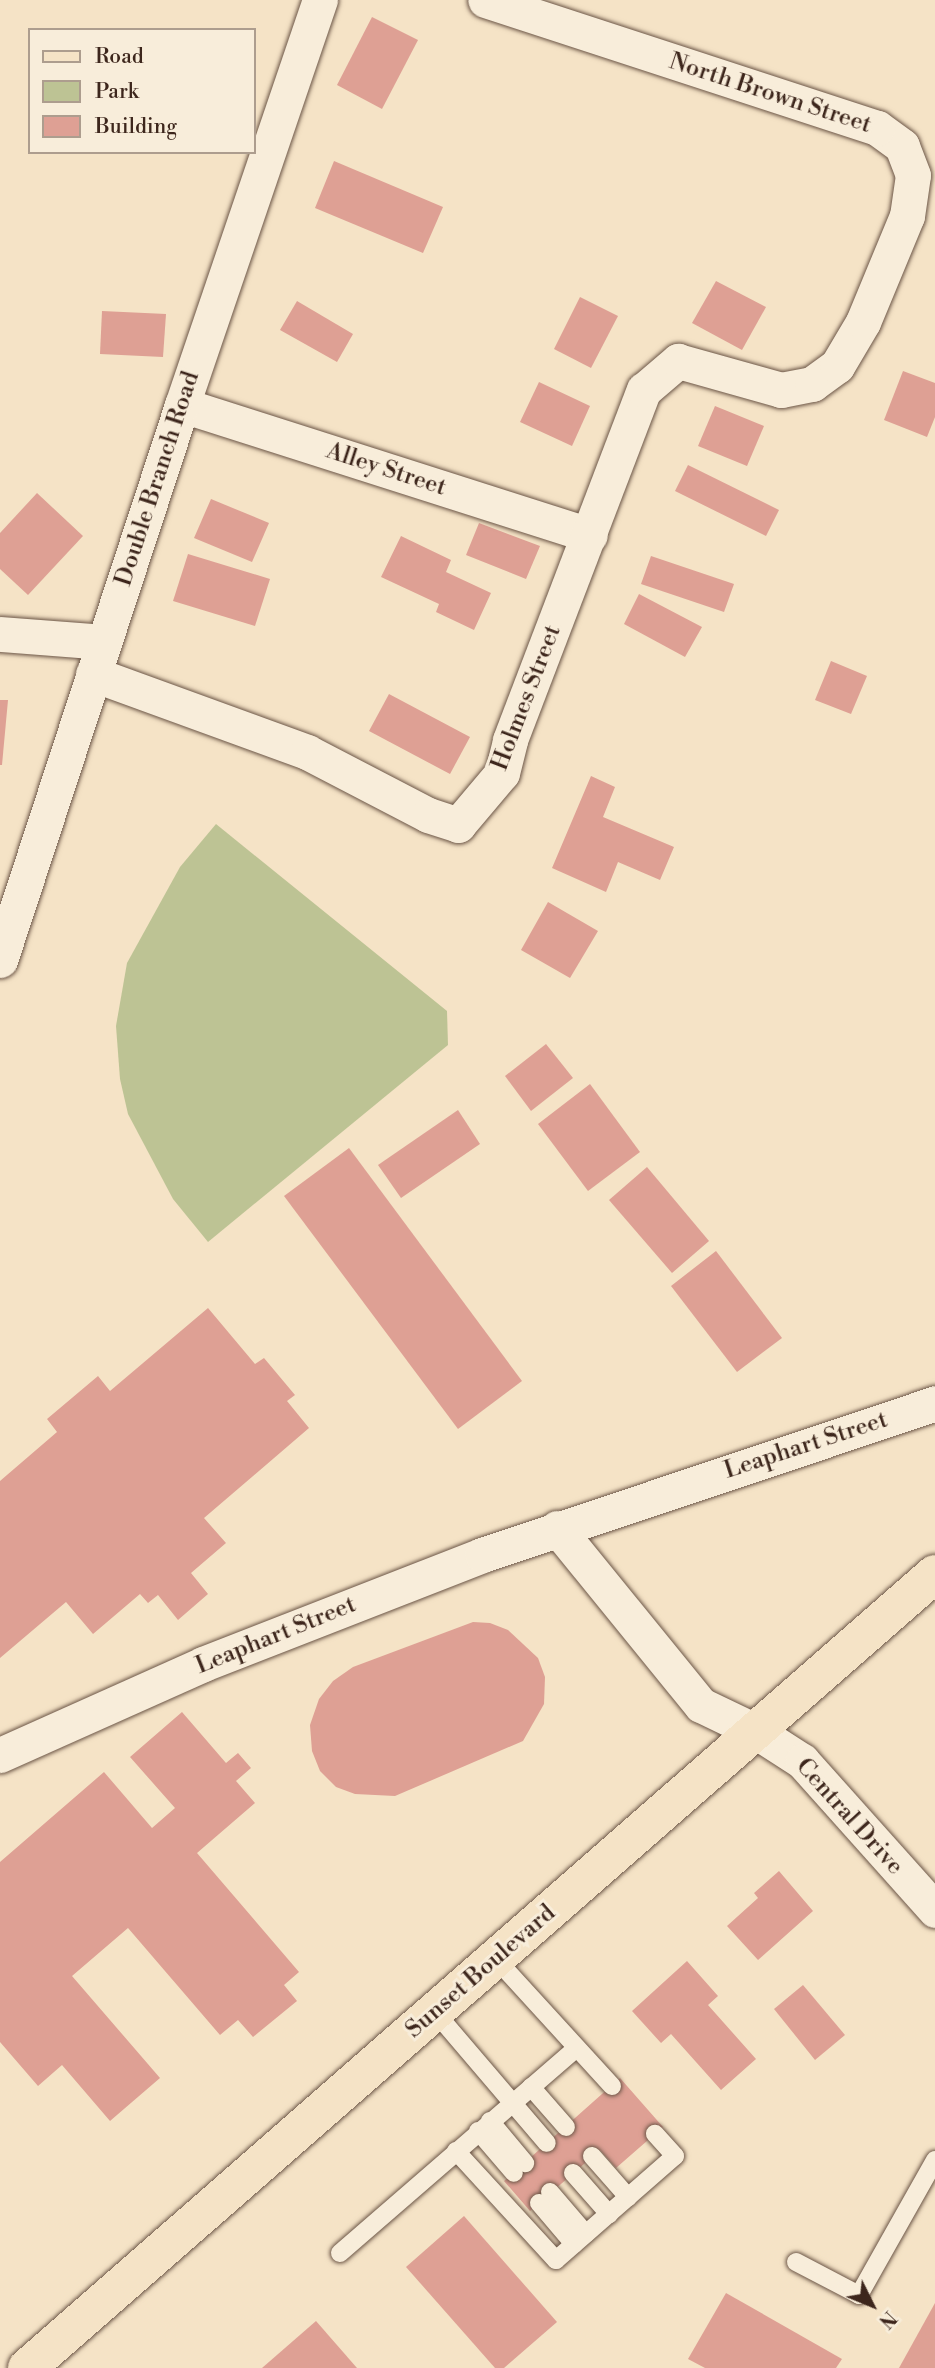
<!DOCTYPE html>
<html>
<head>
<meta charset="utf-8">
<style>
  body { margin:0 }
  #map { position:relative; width:935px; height:2368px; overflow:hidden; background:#f5e3c6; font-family:"Libre Bodoni",serif }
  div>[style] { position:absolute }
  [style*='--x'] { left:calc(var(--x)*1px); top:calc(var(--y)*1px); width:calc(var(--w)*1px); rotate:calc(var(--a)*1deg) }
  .green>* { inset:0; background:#bdc394 }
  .building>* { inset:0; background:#dea094 }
  .roads { filter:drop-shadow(0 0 2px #6b5546) drop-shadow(0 0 2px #6b5546) }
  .service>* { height:18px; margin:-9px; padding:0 9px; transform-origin:9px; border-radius:9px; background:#f8edda }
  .minor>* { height:35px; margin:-17.5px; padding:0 17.5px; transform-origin:17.5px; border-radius:17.5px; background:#f8edda }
  .primary>* { height:38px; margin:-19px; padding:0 19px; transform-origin:19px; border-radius:19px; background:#f5e3c6 }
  span { translate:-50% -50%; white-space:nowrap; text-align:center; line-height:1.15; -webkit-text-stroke:6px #f8edda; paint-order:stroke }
  .street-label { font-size:24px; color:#3d261c }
  .legend { position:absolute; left:28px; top:28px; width:228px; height:126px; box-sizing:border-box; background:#f8edda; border:2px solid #ad9d8e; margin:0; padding:9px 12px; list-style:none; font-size:21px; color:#3d261c }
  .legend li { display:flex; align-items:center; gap:14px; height:35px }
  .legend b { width:35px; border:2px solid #ad9d8e }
  .north { position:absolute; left:837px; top:2270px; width:70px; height:70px; -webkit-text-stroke:5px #f8edda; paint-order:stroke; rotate:133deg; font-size:19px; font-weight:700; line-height:28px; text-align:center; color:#3d261c }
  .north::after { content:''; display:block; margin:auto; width:24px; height:32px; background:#3d261c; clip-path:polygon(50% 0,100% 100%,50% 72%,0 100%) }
</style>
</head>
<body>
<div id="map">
  <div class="green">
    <i style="clip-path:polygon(216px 824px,447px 1011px,448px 1045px,208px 1242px,173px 1199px,128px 1114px,120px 1079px,116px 1026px,127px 963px,180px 867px)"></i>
  </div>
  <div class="building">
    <i style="clip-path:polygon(372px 17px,418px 40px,382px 109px,337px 85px)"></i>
    <i style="clip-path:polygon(334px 161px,443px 207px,423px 253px,315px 208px)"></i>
    <i style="clip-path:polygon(716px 281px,766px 307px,742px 350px,692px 323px)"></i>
    <i style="clip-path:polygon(580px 297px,618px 316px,591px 368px,554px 349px)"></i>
    <i style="clip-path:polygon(297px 301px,353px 334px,337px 362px,280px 330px)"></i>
    <i style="clip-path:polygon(102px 311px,166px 314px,163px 357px,100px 354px)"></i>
    <i style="clip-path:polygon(903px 371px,935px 383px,935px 417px,927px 437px,884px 420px)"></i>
    <i style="clip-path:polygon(539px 382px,590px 406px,572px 446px,520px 422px)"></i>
    <i style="clip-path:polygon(715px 406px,764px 426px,747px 466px,698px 446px)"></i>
    <i style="clip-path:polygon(688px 465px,779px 510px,766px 536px,675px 491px)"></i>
    <i style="clip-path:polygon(37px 493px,83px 536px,28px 595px,0 569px,0 533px)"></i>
    <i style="clip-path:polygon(211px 499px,269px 523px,252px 562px,194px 538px)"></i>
    <i style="clip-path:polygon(479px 523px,540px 546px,526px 579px,466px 555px)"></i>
    <i style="clip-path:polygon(401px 536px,451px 560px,446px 572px,491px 593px,474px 630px,436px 612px,439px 604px,381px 577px)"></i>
    <i style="clip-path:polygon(188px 554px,270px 579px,255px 626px,173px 601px)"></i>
    <i style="clip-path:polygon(651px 556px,734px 584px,724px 612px,641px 584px)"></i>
    <i style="clip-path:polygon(639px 594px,702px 627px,685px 657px,624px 624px)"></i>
    <i style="clip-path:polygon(831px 661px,867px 676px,851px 714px,815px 700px)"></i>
    <i style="clip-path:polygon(389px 694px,470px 737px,450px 774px,369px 731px)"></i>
    <i style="clip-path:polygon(0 700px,8px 700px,2px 765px,0 765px)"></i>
    <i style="clip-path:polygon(591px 776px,615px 787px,603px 817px,674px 847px,660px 880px,618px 862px,606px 892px,552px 868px)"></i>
    <i style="clip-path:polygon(548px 902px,598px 931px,570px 978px,521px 950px)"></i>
    <i style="clip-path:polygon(546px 1044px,573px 1078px,531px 1111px,505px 1076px)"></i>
    <i style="clip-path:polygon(590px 1084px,640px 1152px,588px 1191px,538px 1124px)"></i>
    <i style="clip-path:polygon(458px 1110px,480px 1144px,401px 1198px,378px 1165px)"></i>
    <i style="clip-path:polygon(349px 1148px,522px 1381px,458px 1429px,284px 1196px)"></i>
    <i style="clip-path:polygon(647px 1167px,709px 1241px,672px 1273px,609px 1200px)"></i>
    <i style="clip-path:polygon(716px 1251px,782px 1338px,737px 1372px,671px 1286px)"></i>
    <i style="clip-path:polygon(208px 1308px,255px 1364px,264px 1358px,295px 1395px,287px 1401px,309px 1428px,204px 1518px,226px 1543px,191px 1573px,208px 1594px,178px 1620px,158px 1595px,148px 1603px,140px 1594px,93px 1634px,66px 1602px,0 1658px,0 1481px,57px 1432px,47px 1419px,98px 1376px,110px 1391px)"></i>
    <i style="clip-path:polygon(473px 1622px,490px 1623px,508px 1630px,538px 1658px,545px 1677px,544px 1704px,523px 1741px,395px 1796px,355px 1794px,336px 1787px,320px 1771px,312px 1751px,310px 1725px,319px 1699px,333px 1681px,353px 1667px)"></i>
    <i style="clip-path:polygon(182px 1712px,226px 1763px,238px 1753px,251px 1768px,236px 1781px,255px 1803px,197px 1853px,299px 1972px,284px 1985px,297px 2001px,253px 2037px,238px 2020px,220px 2035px,128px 1928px,72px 1976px,160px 2078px,110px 2121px,62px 2065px,38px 2086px,0 2042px,0 1862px,104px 1772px,152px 1828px,175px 1808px,130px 1757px)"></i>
    <i style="clip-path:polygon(779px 1871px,813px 1911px,758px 1960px,727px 1926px,758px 1898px,754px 1893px)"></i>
    <i style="clip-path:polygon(687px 1961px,718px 1996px,708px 2005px,756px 2059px,721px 2090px,671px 2034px,661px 2043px,632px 2011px)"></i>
    <i style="clip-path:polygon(803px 1985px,845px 2035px,815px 2060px,774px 2009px)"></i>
    <i style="clip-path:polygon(620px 2078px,663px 2127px,616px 2168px,600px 2150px,530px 2211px,504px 2181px)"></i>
    <i style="clip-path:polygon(464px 2216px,557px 2322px,504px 2368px,495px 2368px,406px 2267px)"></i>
    <i style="clip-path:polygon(726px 2293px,842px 2359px,836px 2368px,705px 2368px,688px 2359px)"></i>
    <i style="clip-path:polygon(935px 2303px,935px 2368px,899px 2368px)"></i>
    <i style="clip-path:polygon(316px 2321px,357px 2368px,262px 2368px)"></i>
  </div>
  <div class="roads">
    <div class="service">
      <i style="--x:496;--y:1959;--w:172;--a:47.6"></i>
      <i style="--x:435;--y:2012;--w:172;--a:49.5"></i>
      <i style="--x:531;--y:2087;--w:53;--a:48.8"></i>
      <i style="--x:490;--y:2121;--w:55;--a:50.2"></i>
      <i style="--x:478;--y:2131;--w:55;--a:49.4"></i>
      <i style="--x:456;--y:2151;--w:148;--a:47.5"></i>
      <i style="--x:556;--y:2260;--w:158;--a:-41.2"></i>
      <i style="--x:675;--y:2156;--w:30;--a:-132"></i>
      <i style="--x:592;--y:2156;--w:55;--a:48.7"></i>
      <i style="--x:573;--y:2173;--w:55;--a:48.7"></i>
      <i style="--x:550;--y:2192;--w:55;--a:49.4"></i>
      <i style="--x:539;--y:2203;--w:54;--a:49.5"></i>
      <i style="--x:340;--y:2253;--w:313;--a:-40.9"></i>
      <i style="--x:796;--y:2262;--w:71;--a:27.6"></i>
      <i style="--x:859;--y:2295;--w:155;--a:-60.6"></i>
    </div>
    <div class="minor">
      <i style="--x:182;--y:405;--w:428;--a:17.7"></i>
      <i style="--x:0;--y:634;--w:104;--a:4.4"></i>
      <i style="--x:93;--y:674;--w:228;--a:20"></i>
      <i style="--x:307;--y:752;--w:136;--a:27.5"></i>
      <i style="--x:428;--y:815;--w:32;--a:18"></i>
      <i style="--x:458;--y:825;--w:68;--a:-49.8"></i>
      <i style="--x:502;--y:773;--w:34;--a:-76"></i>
      <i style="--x:510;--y:740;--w:375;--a:-69.1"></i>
      <i style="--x:644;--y:390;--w:45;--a:-40.5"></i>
      <i style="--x:678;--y:361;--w:107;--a:15.7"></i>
      <i style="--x:781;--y:390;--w:32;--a:-11"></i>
      <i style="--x:812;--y:384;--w:31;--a:-36"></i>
      <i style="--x:837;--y:366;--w:51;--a:-59.4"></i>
      <i style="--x:863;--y:322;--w:115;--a:-67.5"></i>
      <i style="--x:907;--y:216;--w:41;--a:-81.7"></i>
      <i style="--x:913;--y:175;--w:31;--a:-111"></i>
      <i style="--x:902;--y:146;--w:31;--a:-144"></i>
      <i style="--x:877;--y:128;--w:412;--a:-161.9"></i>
      <i style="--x:0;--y:960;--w:584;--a:-71.84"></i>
      <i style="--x:182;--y:405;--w:428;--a:-71.2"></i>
      <i style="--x:557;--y:1528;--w:228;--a:50.9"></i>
      <i style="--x:701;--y:1705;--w:62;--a:25.7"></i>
      <i style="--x:757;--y:1732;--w:54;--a:32.8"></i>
      <i style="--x:802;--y:1761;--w:200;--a:48.2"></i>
      <i style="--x:0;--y:1755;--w:222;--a:-24.1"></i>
      <i style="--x:203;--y:1664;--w:300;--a:-21.3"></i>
      <i style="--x:482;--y:1555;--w:478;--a:-18.5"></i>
    </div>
    <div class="primary">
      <i style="--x:27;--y:2368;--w:1206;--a:-41.17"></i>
    </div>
  </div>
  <div class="street-label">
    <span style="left:770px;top:94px;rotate:18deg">North Brown Street</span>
    <span style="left:386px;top:470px;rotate:18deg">Alley Street</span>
    <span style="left:158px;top:479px;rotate:-72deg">Double Branch Road</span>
    <span style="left:527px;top:698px;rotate:-69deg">Holmes Street</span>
    <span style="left:806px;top:1446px;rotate:-18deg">Leaphart Street</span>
    <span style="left:276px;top:1636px;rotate:-22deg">Leaphart Street</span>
    <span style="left:849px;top:1817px;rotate:48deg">Central Drive</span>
    <span style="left:481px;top:1972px;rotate:-41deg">Sunset Boulevard</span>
  </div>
  <ul class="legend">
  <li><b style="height:9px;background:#f5e3c6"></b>Road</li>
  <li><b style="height:19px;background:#bdc394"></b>Park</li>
  <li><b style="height:19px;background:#dea094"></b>Building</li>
  </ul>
  <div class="north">N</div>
</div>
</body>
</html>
